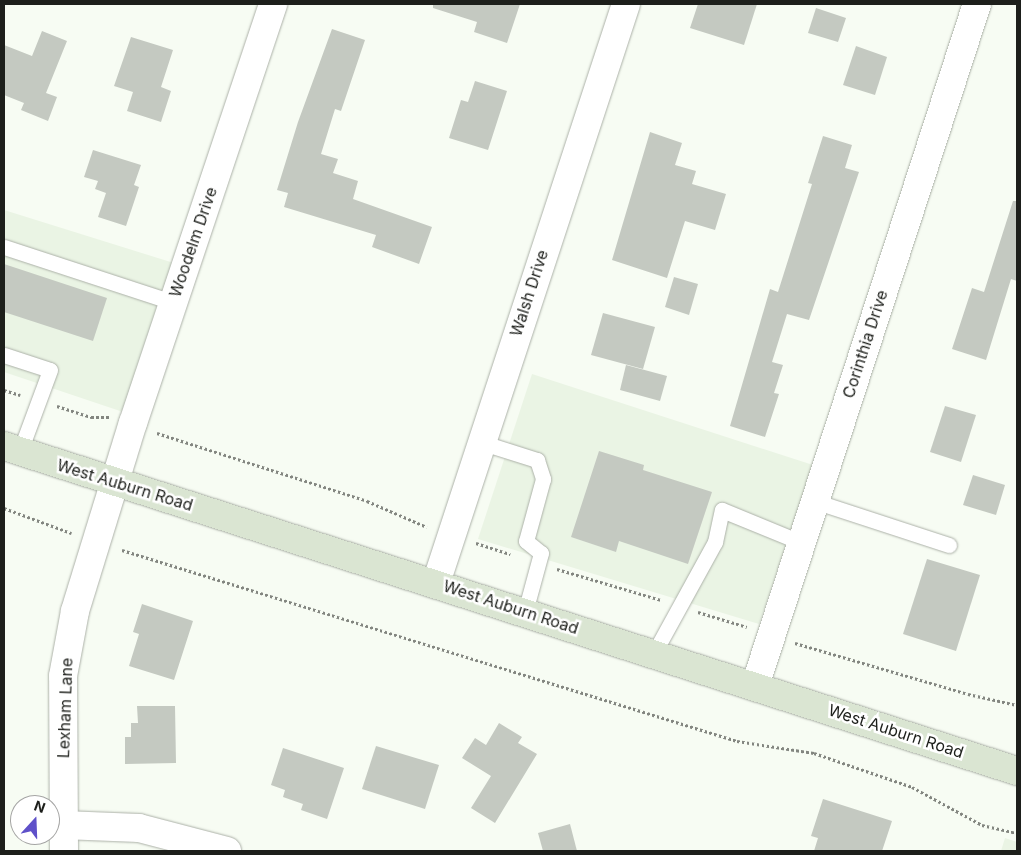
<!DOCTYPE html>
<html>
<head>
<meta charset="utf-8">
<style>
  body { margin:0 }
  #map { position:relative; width:1021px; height:855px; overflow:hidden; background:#f7fcf3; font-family:Inter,sans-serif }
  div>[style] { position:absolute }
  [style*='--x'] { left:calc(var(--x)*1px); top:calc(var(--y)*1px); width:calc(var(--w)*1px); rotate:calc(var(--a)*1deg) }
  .built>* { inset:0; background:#eaf4e4 }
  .building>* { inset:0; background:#c4c9c1 }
  .path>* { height:3px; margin-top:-1.5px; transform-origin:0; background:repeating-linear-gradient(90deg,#838680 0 2.5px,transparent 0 5px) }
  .roads { filter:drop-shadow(0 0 1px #acb1a8) drop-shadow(0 0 1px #acb1a8) }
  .lane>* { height:15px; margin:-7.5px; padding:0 7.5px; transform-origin:7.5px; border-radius:7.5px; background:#fff }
  .street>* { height:28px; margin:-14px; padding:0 14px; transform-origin:14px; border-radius:14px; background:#fff }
  .secondary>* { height:28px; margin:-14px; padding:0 14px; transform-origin:14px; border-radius:14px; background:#dae5d2 }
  span { translate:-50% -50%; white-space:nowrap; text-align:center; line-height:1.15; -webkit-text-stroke:5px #fff; paint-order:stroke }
  .street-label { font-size:16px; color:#1d1f1b }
  .frame { position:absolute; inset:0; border:5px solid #1d1f1b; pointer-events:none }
  .north { position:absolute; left:10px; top:795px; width:50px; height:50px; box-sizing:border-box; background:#fff; border:1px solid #a5a5a4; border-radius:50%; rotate:20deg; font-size:14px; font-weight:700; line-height:20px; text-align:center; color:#1d1f1b }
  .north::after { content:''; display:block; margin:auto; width:18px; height:22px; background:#5f51c9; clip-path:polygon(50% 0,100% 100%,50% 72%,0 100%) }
</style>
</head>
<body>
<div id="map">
  <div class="built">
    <i style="clip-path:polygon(4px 210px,177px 264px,126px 413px,4px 372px)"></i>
    <i style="clip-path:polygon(532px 374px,813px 465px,759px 624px,478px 539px)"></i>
    <i style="clip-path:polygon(1005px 838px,1017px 842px,1017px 851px,1001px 851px)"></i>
  </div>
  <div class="building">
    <i style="clip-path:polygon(433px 4px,520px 4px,507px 43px,474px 32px,477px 22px,433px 8px)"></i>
    <i style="clip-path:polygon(698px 4px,757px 4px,744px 45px,690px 28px)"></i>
    <i style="clip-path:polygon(816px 8px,846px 18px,838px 42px,808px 33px)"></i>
    <i style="clip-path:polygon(332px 29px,365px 40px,341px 111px,335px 109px,321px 154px,338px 159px,333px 173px,358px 181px,353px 199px,432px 227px,419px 264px,372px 247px,376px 235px,284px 207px,288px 193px,277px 190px,298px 122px)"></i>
    <i style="clip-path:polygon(42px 31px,67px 41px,46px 93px,57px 97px,48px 121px,21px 110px,24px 103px,4px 95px,4px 45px,32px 56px)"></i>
    <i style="clip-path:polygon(131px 37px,173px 50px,161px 87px,171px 91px,161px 122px,127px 111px,133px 92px,114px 86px)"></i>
    <i style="clip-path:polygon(856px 46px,887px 57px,875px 95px,843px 85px)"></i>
    <i style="clip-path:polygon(475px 81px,507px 91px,488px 150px,449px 138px,461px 100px,468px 102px)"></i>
    <i style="clip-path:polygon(650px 132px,682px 143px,675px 165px,696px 171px,692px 184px,726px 194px,715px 230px,685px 221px,667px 278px,612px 260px)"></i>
    <i style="clip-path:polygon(823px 136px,852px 145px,845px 168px,859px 172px,809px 320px,787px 314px,772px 362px,783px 365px,774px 393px,779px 394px,765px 437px,730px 426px,770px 289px,778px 292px,812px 184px,808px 183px)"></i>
    <i style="clip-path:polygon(93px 150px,141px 165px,134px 185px,139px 187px,126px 226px,98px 217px,106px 193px,95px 189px,98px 181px,84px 177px)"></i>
    <i style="clip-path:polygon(1013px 201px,1017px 201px,1017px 281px,1011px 279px,986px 360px,952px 349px,972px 288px,984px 292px)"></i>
    <i style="clip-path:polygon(4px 264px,107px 298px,93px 341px,4px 312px)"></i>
    <i style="clip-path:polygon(674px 277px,698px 284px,689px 315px,665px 307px)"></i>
    <i style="clip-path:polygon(603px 313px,655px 327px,643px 369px,591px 355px)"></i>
    <i style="clip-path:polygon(626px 365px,667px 376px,660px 401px,620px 390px)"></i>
    <i style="clip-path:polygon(945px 406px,976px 415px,961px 462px,930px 452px)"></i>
    <i style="clip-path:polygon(599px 451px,644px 465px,643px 470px,712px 492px,688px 564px,619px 541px,616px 552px,571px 537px)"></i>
    <i style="clip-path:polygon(973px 475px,1005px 485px,996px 515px,963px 505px)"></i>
    <i style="clip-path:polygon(927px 559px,980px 575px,956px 651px,903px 634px)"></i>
    <i style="clip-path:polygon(142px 604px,193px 621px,174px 680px,129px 666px,139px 634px,133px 632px)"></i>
    <i style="clip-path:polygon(137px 706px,175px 706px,176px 763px,125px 764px,125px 737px,131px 737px,131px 723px,138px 723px)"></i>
    <i style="clip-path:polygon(499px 723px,522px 737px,518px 743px,537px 754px,495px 823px,471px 808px,491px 776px,462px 758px,475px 738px,486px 745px)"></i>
    <i style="clip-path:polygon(376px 746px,439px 765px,425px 809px,362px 789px)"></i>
    <i style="clip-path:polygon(283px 748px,344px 768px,327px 819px,301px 810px,303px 804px,283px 797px,285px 790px,271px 785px)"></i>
    <i style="clip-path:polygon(823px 799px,892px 821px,882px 851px,814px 851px,818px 838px,811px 836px)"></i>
    <i style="clip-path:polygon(570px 824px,577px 851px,543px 851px,538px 833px)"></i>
  </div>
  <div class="path">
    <i style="--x:4;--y:390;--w:17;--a:17"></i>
    <i style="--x:57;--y:406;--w:36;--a:18"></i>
    <i style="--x:91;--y:417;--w:18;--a:0"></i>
    <i style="--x:157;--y:433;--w:221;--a:17.9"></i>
    <i style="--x:367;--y:501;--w:65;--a:23.4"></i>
    <i style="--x:4;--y:508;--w:72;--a:20.5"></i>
    <i style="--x:476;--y:543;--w:36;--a:18"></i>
    <i style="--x:122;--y:550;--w:644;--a:17.25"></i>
    <i style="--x:737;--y:741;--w:78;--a:8.9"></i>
    <i style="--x:814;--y:753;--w:104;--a:19.1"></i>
    <i style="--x:912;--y:787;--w:80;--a:28.5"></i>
    <i style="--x:982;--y:825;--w:36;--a:13"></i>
    <i style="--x:557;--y:569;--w:109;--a:16.6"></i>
    <i style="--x:698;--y:612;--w:51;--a:17"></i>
    <i style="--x:795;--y:643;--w:180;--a:16.4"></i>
    <i style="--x:968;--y:694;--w:50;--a:12.7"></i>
  </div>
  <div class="roads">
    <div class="lane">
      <i style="--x:4;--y:247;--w:177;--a:18.1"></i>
      <i style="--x:4;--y:355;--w:48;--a:18.1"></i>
      <i style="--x:50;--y:370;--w:86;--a:110.3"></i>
      <i style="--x:480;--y:442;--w:60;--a:17.5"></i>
      <i style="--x:537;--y:460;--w:20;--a:72"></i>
      <i style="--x:543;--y:479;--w:64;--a:105.3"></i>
      <i style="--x:526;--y:541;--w:19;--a:39"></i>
      <i style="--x:541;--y:553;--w:61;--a:105.2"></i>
      <i style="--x:814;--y:501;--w:142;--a:18.1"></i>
      <i style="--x:654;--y:653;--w:127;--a:-61.2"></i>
      <i style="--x:715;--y:542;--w:33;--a:-78"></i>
      <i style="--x:722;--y:510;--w:84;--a:22.3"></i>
    </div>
    <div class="street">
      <i style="--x:436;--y:583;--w:609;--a:-71.83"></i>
      <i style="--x:755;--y:686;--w:717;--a:-71.97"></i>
      <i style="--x:63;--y:825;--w:76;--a:2.3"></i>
      <i style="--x:139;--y:828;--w:91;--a:14.6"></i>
      <i style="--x:64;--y:851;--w:175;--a:-90.3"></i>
      <i style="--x:63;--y:676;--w:66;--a:-79.5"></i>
      <i style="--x:75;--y:611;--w:197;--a:-72.9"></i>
      <i style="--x:133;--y:423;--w:442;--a:-71.5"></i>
    </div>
    <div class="secondary">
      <i style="--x:4;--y:446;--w:1064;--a:17.79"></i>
    </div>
  </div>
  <div class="street-label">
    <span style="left:193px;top:242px;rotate:-71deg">Woodelm Drive</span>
    <span style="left:529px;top:293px;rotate:-72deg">Walsh Drive</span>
    <span style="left:865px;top:344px;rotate:-72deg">Corinthia Drive</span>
    <span style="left:125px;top:485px;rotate:17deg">West Auburn Road</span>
    <span style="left:511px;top:607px;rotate:18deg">West Auburn Road</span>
    <span style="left:65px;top:708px;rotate:-88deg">Lexham Lane</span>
    <span style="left:896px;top:731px;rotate:18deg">West Auburn Road</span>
  </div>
  <div class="frame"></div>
  <div class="north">N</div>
</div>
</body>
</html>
